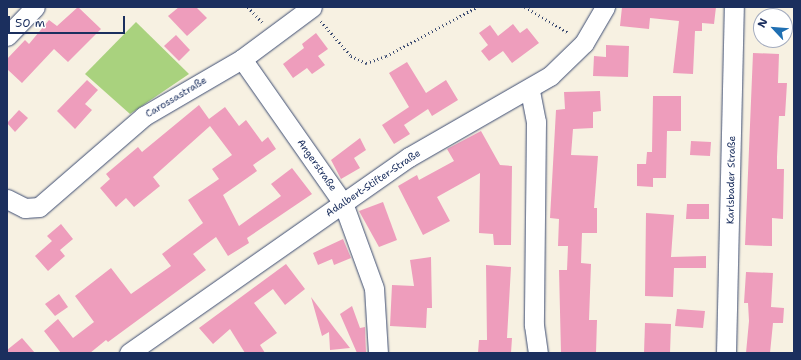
<!DOCTYPE html>
<html>
<head>
<meta charset="utf-8">
<style>
  body { margin:0 }
  #map { position:relative; width:801px; height:360px; overflow:hidden; background:#f7f1e2; font-family:"Shantell Sans",sans-serif }
  div>[style] { position:absolute }
  [style*='--x'] { left:calc(var(--x)*1px); top:calc(var(--y)*1px); width:calc(var(--w)*1px); rotate:calc(var(--a)*1deg) }
  .green>* { inset:0; background:#a9d27e }
  .building>* { inset:0; background:#ee9dbc }
  .path>* { height:2.5px; margin-top:-1.25px; transform-origin:0; background:repeating-linear-gradient(90deg,#3c4c72 0 1px,transparent 0 4px) }
  .roads { filter:drop-shadow(0 0 1px #3c4c72) drop-shadow(0 0 1px #3c4c72) }
  .minor>* { height:19px; margin:-9.5px; padding:0 9.5px; transform-origin:9.5px; border-radius:9.5px; background:#fff }
  span { translate:-50% -50%; white-space:nowrap; text-align:center; line-height:1.15; -webkit-text-stroke:4px #fff; paint-order:stroke }
  .street-label { font-size:10px; color:#1b2f5e }
  .frame { position:absolute; inset:0; border:8px solid #1b2f5e; pointer-events:none }
  .north { position:absolute; left:753px; top:8px; width:40px; height:40px; box-sizing:border-box; background:#fff; border:1px solid #a4acbf; border-radius:50%; rotate:296deg; font-size:11px; font-weight:700; line-height:16px; text-align:center; color:#1b2f5e }
  .north::after { content:''; display:block; margin:auto; width:14px; height:18px; background:#1f6fb2; clip-path:polygon(50% 0,100% 100%,50% 72%,0 100%) }
  .scale { position:absolute; left:8px; top:16px; width:117px; height:18px; box-sizing:border-box; border:2px solid #1b2f5e; border-top:0; padding-left:5px; font-size:12px; line-height:14px; white-space:nowrap; color:#1b2f5e; -webkit-text-stroke:3px #fff; paint-order:stroke }
</style>
</head>
<body>
<div id="map">
  <div class="green">
    <i style="clip-path:polygon(136px 22px,189px 74px,130px 114px,85px 74px)"></i>
  </div>
  <div class="building">
    <i style="clip-path:polygon(78px 7px,101px 29px,68px 62px,54px 49px,22px 83px,7px 69px,7px 59px,25px 40px,29px 44px,49px 20px,57px 26px)"></i>
    <i style="clip-path:polygon(179px 7px,196px 7px,207px 18px,187px 36px,168px 16px)"></i>
    <i style="clip-path:polygon(622px 7px,716px 7px,714px 24px,702px 23px,702px 31px,695px 31px,693px 74px,673px 73px,679px 21px,650px 18px,649px 29px,620px 26px)"></i>
    <i style="clip-path:polygon(513px 24px,520px 33px,527px 28px,539px 43px,512px 63px,503px 51px,489px 61px,481px 51px,488px 45px,479px 33px,490px 25px,498px 36px)"></i>
    <i style="clip-path:polygon(316px 33px,328px 49px,318px 56px,325px 65px,312px 74px,307px 68px,293px 78px,283px 64px,304px 48px,302px 44px)"></i>
    <i style="clip-path:polygon(176px 35px,190px 50px,179px 61px,164px 46px)"></i>
    <i style="clip-path:polygon(606px 45px,629px 46px,628px 77px,593px 76px,594px 56px,606px 57px)"></i>
    <i style="clip-path:polygon(753px 53px,779px 54px,778px 83px,787px 83px,785px 116px,779px 116px,777px 157px,777px 169px,784px 169px,783px 219px,772px 218px,772px 246px,745px 245px)"></i>
    <i style="clip-path:polygon(407px 62px,426px 93px,446px 80px,458px 100px,432px 116px,428px 109px,404px 125px,410px 134px,394px 144px,382px 125px,409px 107px,389px 73px)"></i>
    <i style="clip-path:polygon(87px 80px,98px 90px,85px 104px,92px 110px,75px 129px,57px 111px)"></i>
    <i style="clip-path:polygon(600px 91px,601px 111px,593px 112px,593px 128px,573px 129px,571px 155px,598px 156px,594px 208px,597px 208px,597px 233px,582px 233px,581px 263px,591px 264px,589px 320px,597px 320px,596px 353px,561px 353px,559px 270px,567px 270px,568px 246px,558px 246px,559px 219px,550px 218px,556px 110px,565px 109px,564px 92px)"></i>
    <i style="clip-path:polygon(653px 96px,681px 96px,681px 131px,667px 131px,666px 178px,653px 178px,653px 187px,637px 186px,637px 164px,646px 164px,647px 152px,652px 152px)"></i>
    <i style="clip-path:polygon(199px 105px,209px 119px,225px 107px,239px 126px,246px 120px,262px 142px,268px 137px,276px 149px,253px 165px,257px 171px,223px 195px,239px 226px,281px 196px,271px 184px,292px 168px,312px 194px,247px 238px,249px 243px,228px 256px,216px 237px,193px 254px,206px 270px,108px 342px,106px 340px,90px 353px,61px 353px,44px 331px,58px 319px,73px 338px,94px 322px,75px 296px,111px 268px,131px 294px,171px 266px,162px 254px,203px 223px,188px 200px,219px 179px,212px 169px,232px 155px,210px 126px,153px 177px,160px 186px,134px 207px,126px 198px,116px 207px,100px 188px,110px 179px,106px 174px,138px 147px,142px 152px)"></i>
    <i style="clip-path:polygon(19px 110px,28px 118px,15px 132px,7px 123px)"></i>
    <i style="clip-path:polygon(481px 131px,500px 165px,512px 166px,511px 245px,494px 245px,493px 234px,479px 233px,480px 173px,437px 197px,450px 221px,423px 235px,398px 186px,417px 175px,419px 180px,454px 161px,447px 149px)"></i>
    <i style="clip-path:polygon(360px 138px,366px 150px,354px 158px,360px 168px,341px 179px,331px 160px)"></i>
    <i style="clip-path:polygon(691px 141px,711px 142px,710px 156px,690px 155px)"></i>
    <i style="clip-path:polygon(383px 202px,397px 240px,379px 247px,359px 211px)"></i>
    <i style="clip-path:polygon(687px 204px,709px 204px,709px 219px,686px 219px)"></i>
    <i style="clip-path:polygon(646px 213px,674px 215px,671px 257px,706px 256px,706px 268px,674px 268px,673px 297px,645px 296px)"></i>
    <i style="clip-path:polygon(61px 224px,73px 239px,60px 250px,65px 256px,48px 271px,35px 256px,52px 241px,47px 236px)"></i>
    <i style="clip-path:polygon(343px 239px,351px 258px,334px 265px,332px 259px,318px 265px,313px 253px)"></i>
    <i style="clip-path:polygon(431px 257px,432px 308px,427px 308px,426px 328px,390px 326px,392px 285px,414px 286px,410px 260px)"></i>
    <i style="clip-path:polygon(286px 264px,305px 289px,285px 305px,273px 289px,254px 303px,277px 333px,260px 345px,265px 353px,245px 353px,230px 329px,213px 344px,199px 328px)"></i>
    <i style="clip-path:polygon(486px 265px,511px 267px,507px 338px,512px 338px,511px 353px,478px 353px,479px 340px,487px 340px)"></i>
    <i style="clip-path:polygon(746px 272px,773px 273px,771px 307px,784px 308px,783px 323px,773px 323px,770px 353px,746px 353px,749px 321px,748px 303px,744px 303px)"></i>
    <i style="clip-path:polygon(59px 294px,68px 307px,55px 316px,45px 304px)"></i>
    <i style="clip-path:polygon(311px 297px,335px 329px,350px 348px,330px 350px,329px 332px,322px 336px)"></i>
    <i style="clip-path:polygon(352px 306px,360px 328px,365px 327px,366px 353px,357px 353px,340px 314px)"></i>
    <i style="clip-path:polygon(677px 309px,705px 311px,703px 328px,675px 326px)"></i>
    <i style="clip-path:polygon(645px 323px,671px 324px,670px 353px,644px 353px)"></i>
    <i style="clip-path:polygon(22px 338px,35px 353px,7px 353px,7px 350px)"></i>
  </div>
  <div class="path">
    <i style="--x:248;--y:7;--w:22;--a:47"></i>
    <i style="--x:525;--y:7;--w:51;--a:30.6"></i>
    <i style="--x:321;--y:21;--w:46;--a:49.4"></i>
    <i style="--x:351;--y:56;--w:17;--a:25"></i>
    <i style="--x:366;--y:63;--w:21;--a:-19"></i>
    <i style="--x:386;--y:56;--w:103;--a:-28.3"></i>
  </div>
  <div class="roads">
    <div class="minor">
      <i style="--x:7;--y:36;--w:40;--a:-46"></i>
      <i style="--x:242;--y:59;--w:176;--a:55"></i>
      <i style="--x:343;--y:203;--w:90;--a:70"></i>
      <i style="--x:374;--y:288;--w:65;--a:86.5"></i>
      <i style="--x:530;--y:91;--w:32;--a:79"></i>
      <i style="--x:536;--y:122;--w:203;--a:90.6"></i>
      <i style="--x:534;--y:325;--w:28;--a:82"></i>
      <i style="--x:7;--y:199;--w:20;--a:27"></i>
      <i style="--x:25;--y:208;--w:14;--a:-4"></i>
      <i style="--x:39;--y:207;--w:139;--a:-40.9"></i>
      <i style="--x:144;--y:116;--w:113;--a:-30.2"></i>
      <i style="--x:242;--y:59;--w:87;--a:-36.6"></i>
      <i style="--x:129;--y:353;--w:342;--a:-35"></i>
      <i style="--x:409;--y:157;--w:163;--a:-29.9"></i>
      <i style="--x:550;--y:76;--w:47;--a:-44.1"></i>
      <i style="--x:584;--y:43;--w:42;--a:-59.7"></i>
      <i style="--x:726;--y:353;--w:346;--a:-88.7"></i>
    </div>
  </div>
  <div class="street-label">
    <span style="left:176px;top:97px;rotate:-31deg">Carossastraße</span>
    <span style="left:317px;top:165px;rotate:55deg">Angerstraße</span>
    <span style="left:731px;top:180px;rotate:-89deg">Karlsbader Straße</span>
    <span style="left:373px;top:183px;rotate:-34deg">Adalbert-Stifter-Straße</span>
  </div>
  <div class="frame"></div>
  <div class="north">N</div>
  <div class="scale">50 m</div>
</div>
</body>
</html>
